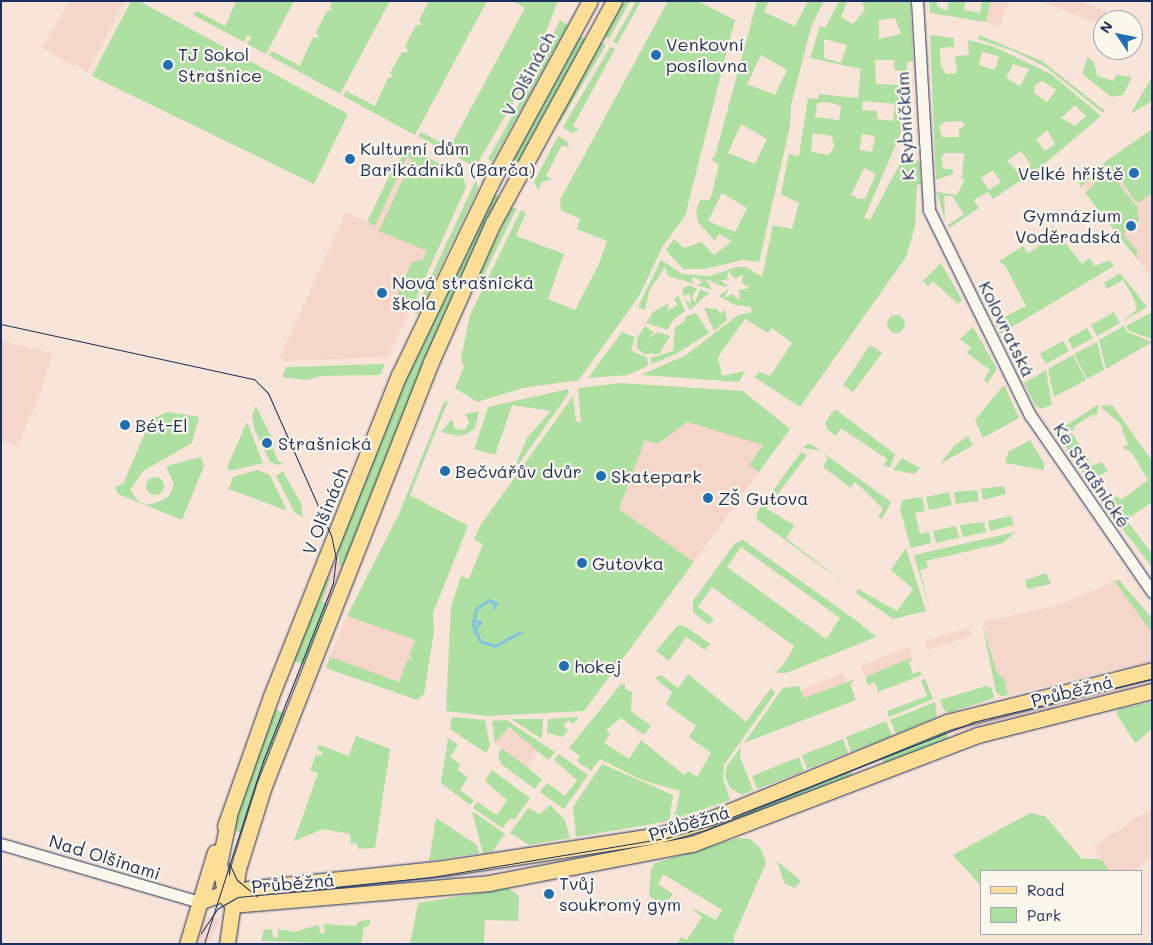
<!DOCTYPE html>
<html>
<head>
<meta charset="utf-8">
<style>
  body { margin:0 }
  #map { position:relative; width:1153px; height:945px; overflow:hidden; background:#f8e4d8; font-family:Mali,sans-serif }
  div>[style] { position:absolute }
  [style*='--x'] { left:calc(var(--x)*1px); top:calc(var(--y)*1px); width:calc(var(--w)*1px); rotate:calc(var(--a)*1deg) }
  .built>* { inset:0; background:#f6d6ca }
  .green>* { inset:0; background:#aee0a2 }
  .round { border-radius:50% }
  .stream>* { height:3px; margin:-1.5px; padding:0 1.5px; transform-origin:1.5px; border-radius:1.5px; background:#80c4e1 }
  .roads { filter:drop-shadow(0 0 1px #1b2f5e) drop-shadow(0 0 1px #1b2f5e) }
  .minor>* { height:11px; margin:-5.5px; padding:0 5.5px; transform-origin:5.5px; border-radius:5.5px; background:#fbf7ec }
  .major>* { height:15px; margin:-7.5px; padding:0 7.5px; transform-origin:7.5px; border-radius:7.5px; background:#fcde96 }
  .tram>* { height:1px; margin:-0.5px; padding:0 0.5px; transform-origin:0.5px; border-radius:0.5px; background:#1b2f5e }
  .dots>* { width:14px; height:14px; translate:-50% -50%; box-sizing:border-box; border:2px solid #fbf7ec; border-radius:50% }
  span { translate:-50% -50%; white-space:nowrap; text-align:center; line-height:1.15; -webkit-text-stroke:4.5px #fbf7ec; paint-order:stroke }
  .poi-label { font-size:18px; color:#1b2f5e }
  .left { translate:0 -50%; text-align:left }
  .right { translate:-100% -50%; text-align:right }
  .street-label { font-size:18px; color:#1b2f5e }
  .frame { position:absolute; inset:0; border:2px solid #1b2f5e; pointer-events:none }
  .legend { position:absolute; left:980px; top:870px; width:162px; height:65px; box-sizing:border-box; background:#fbf7ec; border:1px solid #a1a7b3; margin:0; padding:6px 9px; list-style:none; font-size:15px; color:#1b2f5e }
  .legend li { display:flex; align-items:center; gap:10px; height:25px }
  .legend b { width:25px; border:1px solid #a1a7b3 }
  .north { position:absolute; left:1093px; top:10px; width:50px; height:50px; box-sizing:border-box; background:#fbf7ec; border:1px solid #a1a7b3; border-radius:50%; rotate:304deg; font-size:14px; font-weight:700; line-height:20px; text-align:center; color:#1b2f5e }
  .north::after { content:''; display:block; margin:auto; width:18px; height:22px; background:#1f6fb2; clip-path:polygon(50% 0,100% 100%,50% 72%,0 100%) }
</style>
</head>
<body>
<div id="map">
  <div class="built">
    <i style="clip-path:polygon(69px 1px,125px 1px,87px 73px,76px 63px,74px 66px,42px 48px)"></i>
    <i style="clip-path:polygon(991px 1px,1008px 1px,1000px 27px,986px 22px)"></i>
    <i style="clip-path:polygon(1039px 1px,1078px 1px,1106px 11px,1103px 20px,1095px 22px)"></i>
    <i style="clip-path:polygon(1152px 129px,1152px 278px,1078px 181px)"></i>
    <i style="clip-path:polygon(411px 149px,463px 177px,466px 187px,388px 357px,282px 361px,280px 357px,346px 212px,375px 226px)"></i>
    <i style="clip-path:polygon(1px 341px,52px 353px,43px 387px,17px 447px,1px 440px)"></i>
    <i style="clip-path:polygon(687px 422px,764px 445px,754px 468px,759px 472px,694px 562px,619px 509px,645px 440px,658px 444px)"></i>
    <i style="clip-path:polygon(338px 545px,346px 568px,331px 605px,322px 602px,327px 588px,325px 577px)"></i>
    <i style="clip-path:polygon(1114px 581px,1152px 632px,1152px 661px,1008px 695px,1004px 679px,997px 673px,984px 624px,987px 621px,1060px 605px)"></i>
    <i style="clip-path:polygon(347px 616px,415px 640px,409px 656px,413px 657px,408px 659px,400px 683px,330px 657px)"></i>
    <i style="clip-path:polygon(969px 628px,971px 636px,927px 650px,925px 641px)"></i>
    <i style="clip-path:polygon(909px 647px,913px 657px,865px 677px,860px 666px)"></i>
    <i style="clip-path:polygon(843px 673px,847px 682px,804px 699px,801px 690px)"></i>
    <i style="clip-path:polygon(1152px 676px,1152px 686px,1068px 709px,1065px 696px)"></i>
    <i style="clip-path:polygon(1055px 695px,1058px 708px,956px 736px,951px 724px)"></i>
    <i style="clip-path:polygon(507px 727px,538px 750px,528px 769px,495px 743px)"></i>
    <i style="clip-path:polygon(1152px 808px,1152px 858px,1131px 871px,1110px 871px,1093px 847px)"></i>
    <i style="clip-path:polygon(203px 915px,221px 919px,207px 944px,195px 944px)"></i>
  </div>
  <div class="green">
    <i style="clip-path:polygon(131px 1px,139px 1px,348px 114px,314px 184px,92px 76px)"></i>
    <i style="clip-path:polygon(236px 1px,294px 1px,266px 54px,247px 44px,251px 37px,247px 35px,244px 42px,193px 15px,197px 11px,225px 26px)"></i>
    <i style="clip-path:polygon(332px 1px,390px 1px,340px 94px,268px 55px,272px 51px,300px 66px,313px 37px,319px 38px,316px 32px,327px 11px,333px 10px,330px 7px)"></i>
    <i style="clip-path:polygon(429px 1px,487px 1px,415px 135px,343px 96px,346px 91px,375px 106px,388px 78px,394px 77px,390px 73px,402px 52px,408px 52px,405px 46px,416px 25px,422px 25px,419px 20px)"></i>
    <i style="clip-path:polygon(513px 1px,558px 1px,526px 81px,475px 167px,418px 136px,421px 132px,450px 147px,525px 8px)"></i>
    <i style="clip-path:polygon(624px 1px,630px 1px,609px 39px,604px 36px)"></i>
    <i style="clip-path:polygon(636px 1px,641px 1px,617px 44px,613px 42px)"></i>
    <i style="clip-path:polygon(668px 1px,698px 1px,735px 20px,685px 216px,663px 246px,639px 296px,579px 380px,523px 388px,477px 402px,455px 388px,464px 367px,461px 358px,470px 315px,521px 210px,526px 213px,516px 236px,564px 254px,548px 299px,575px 310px,598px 266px,607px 241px,577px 229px,580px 219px,561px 210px,560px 200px)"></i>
    <i style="clip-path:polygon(evenodd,757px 1px,769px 1px,764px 12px,795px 26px,808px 1px,824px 1px,812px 24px,791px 105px,790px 126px,759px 262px,743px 260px,705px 269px,683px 269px,666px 250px,674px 239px,684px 248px,701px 242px,714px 255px,732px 241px,719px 234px,715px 241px,698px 222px,696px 212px,700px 200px,710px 200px,719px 165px,711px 159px,715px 156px,757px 1px,761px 55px,787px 70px,775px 95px,747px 84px,761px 55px,757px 1px,741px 124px,767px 139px,755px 164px,728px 153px,741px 124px,757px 1px,722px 193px,747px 208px,735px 232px,708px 221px,722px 193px)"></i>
    <i style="clip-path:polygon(evenodd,839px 1px,847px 2px,841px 17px,853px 24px,865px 10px,862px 1px,910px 1px,913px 61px,907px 62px,907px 104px,897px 104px,896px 113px,906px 115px,904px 126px,864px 218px,870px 220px,904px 156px,919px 161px,921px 184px,917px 185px,915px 226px,906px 257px,800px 407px,754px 377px,759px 372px,770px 376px,792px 343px,772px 328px,768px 333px,745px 319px,718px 357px,722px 376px,745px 371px,739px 382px,641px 375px,686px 355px,738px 315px,752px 312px,751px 307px,735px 305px,719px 296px,729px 289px,724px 298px,732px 294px,740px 301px,739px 290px,750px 288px,742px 283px,743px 274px,735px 279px,728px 271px,727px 280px,720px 280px,728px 286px,724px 287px,706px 279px,712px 290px,697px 285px,703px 282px,694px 277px,691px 280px,695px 284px,668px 276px,665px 267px,649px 291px,645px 310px,638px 307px,661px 260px,682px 274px,710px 276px,737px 267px,746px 267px,762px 277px,773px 225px,792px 229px,799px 203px,781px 194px,789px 154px,799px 156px,808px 98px,818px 99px,819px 94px,858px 98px,861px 69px,810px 58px,820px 26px,825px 28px,839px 1px,895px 18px,901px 34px,879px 39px,879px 20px,895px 18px,839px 1px,824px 39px,847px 45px,841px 63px,824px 58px,824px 39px,839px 1px,875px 60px,894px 60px,895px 70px,901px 71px,898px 85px,876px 84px,875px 60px,839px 1px,863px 101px,895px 104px,893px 121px,877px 119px,877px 111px,862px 110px,863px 101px,839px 1px,828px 102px,841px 106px,839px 120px,815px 117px,817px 103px,828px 102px,839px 1px,813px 133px,832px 136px,834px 147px,829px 155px,811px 152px,813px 133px,839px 1px,862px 134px,875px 136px,872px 152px,859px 150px,862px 134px,839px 1px,864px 168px,876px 174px,865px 199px,859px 199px,851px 195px,864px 168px)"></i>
    <i style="clip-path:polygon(929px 1px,937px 1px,937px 6px,947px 11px,949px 1px,965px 2px,964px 10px,980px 13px,982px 1px,991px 1px,986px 22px,930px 13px)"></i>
    <i style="clip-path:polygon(560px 20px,568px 25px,492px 162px,488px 159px,534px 77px)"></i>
    <i style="clip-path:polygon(575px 34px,588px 41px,521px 164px,512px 159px)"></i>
    <i style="clip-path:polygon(evenodd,930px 35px,954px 38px,954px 47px,940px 48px,941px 66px,946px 74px,957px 73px,955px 56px,969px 55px,968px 40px,992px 46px,1051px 74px,1101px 116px,1042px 166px,993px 199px,988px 192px,974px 200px,979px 208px,949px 228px,948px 225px,964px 214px,952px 196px,944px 196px,945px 221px,937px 192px,957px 195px,965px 179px,959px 178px,962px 177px,964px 153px,945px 153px,941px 158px,943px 169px,953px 169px,953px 174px,936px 180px,930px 35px,982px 52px,999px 56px,995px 70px,979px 65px,982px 52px,930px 35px,1013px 64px,1029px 69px,1020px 86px,1006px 78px,1013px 64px,930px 35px,1043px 81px,1056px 90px,1047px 102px,1034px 93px,1035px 85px,1043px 81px,930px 35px,1075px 105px,1086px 116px,1075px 126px,1061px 118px,1075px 105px,930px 35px,962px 121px,965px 126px,959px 129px,959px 137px,942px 137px,939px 127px,944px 122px,962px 121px,930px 35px,1047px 130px,1055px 144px,1045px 151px,1036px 140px,1047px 130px,930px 35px,1021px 151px,1031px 165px,1018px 172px,1007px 161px,1021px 151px,930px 35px,993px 170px,1001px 182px,989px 190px,981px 178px,993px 170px)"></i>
    <i style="clip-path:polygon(979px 35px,1042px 61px,1105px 111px,1103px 113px,1047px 68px,1016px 52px,978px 39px)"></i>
    <i style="clip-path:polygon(601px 42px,606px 45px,559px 124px,559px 118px)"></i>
    <i style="clip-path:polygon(610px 47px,615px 49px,573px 126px,579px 130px,572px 133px,563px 127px)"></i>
    <i style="clip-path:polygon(1087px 57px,1094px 62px,1097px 76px,1114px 81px,1116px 75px,1132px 77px,1123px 95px,1111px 97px,1086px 77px,1083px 73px)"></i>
    <i style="clip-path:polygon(1152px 77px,1152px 101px,1132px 113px,1132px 111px)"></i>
    <i style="clip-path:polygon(1152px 129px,1152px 193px,1140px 202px,1135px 201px,1116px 172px,1112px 175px,1137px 207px,1139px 221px,1123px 234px,1137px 251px,1137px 259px,1085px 193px,1095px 184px,1090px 178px,1081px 188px,1078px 181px)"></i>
    <i style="clip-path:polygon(558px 136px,567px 141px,569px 148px,562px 145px,546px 176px,552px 179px,542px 182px,538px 190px,534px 182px)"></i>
    <i style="clip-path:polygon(409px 147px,463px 177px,466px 187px,412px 307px,395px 299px,412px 262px,423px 260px,427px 251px,379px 231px,412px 159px,407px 157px,375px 226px,367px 222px,391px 172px)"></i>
    <i style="clip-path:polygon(476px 180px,478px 189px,418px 314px,414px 313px)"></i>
    <i style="clip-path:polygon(493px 194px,499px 197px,346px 568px,339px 565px,338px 545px,414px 354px)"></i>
    <i style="clip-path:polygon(511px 208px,517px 208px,477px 289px,473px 285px)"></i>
    <i style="clip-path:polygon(1052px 226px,1082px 264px,1089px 258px,1095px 266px,1109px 260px,1114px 266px,1000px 334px,994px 322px,1026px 306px,1006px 267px,999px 261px,1023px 246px,1028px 253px,1048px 240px,1043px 234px)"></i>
    <i style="clip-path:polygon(941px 263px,962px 300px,958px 304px,933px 281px,928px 286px,923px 281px)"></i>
    <i style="clip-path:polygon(1120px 273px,1147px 307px,1123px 321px,1137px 309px,1133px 297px,1123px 280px,1107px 289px,1104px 283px)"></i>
    <i style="clip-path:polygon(689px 285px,697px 289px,692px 296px,695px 303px,700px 289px,709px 293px,690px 310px,684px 299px,691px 304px,690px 294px,683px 296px,683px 289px)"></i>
    <i style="clip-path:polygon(678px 295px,685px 311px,673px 320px,668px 330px,646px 323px,653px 312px,669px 303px,667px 311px,678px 305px,674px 300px)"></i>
    <i style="clip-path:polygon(704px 308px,717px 309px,720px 314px,725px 310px,727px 320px,714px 331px)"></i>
    <i style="clip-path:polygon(1114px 312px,1120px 323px,1097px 336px,1091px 325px)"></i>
    <i style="clip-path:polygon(1152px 312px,1152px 339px,1129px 331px,1126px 326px)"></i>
    <i style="clip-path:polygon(696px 313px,709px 333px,676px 354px,652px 364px,650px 358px,673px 351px,675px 327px,684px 322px,686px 316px)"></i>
    <i class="round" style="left:887px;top:315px;width:18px;height:18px"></i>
    <i style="clip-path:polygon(645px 326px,654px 332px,648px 338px,658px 332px,670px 336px,659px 354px,645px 354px,637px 349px,637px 338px)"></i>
    <i style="clip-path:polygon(1124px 326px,1127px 332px,1152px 342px,1106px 369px,1099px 340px)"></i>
    <i style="clip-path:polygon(973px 327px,997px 369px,987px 384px,984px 379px,990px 370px,967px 353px,971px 348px,960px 339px)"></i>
    <i style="clip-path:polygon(1087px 328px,1093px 338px,1073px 349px,1068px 339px)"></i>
    <i style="clip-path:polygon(622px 332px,635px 337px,631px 351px,647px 357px,648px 366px,628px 375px,588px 378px)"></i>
    <i style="clip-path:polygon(1063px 341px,1069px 351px,1046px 364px,1040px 354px)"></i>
    <i style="clip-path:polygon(1097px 342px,1104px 370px,1087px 379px,1074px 354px)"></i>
    <i style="clip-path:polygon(870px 345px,882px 353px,853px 392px,843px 385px)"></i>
    <i style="clip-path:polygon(1073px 355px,1086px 380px,1054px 397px,1048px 369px)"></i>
    <i style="clip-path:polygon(385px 364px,380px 375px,321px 376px,307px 380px,282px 377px,286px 367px)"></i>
    <i style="clip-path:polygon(1046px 370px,1052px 405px,1041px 409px,1035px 405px,1024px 383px)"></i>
    <i style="clip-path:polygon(621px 383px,743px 391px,790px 429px,759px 472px,749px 465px,763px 445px,687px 422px,658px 444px,645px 440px,619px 509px,694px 562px,584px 711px,487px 716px,446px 711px,451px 606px,461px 576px,469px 579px,483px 544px,474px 540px,480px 526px,573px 396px,576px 421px,581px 423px,578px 388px)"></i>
    <i style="clip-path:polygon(1004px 385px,1019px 418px,983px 438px,975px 420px)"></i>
    <i style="clip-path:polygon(568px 389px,569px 393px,511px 475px,527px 438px,551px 411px,512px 405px,495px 455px,474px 449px,488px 407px)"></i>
    <i style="clip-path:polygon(448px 401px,410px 495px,468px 526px,433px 613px,434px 632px,424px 694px,417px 700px,326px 668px,330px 657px,399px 682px,408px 659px,412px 660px,409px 656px,415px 640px,347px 616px,399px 514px,444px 402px)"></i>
    <i style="clip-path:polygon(1099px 404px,1096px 417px,1094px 414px,1073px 427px,1075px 431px,1062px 428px)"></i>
    <i style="clip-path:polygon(1103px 405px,1113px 406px,1152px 461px,1152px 502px,1119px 525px,1119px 518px,1105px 504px,1117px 496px,1121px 500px,1148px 480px,1132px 453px,1122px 447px,1128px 445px,1120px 423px,1102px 408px)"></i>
    <i style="clip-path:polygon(256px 406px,275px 444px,272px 446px,278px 461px,283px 463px,278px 465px,270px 462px,255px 431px,252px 416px)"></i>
    <i style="clip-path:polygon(835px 409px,895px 454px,890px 468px,884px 465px,887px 459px,841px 428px,836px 436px,827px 429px,825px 422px)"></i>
    <i style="clip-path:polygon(479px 411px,475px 428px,467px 434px,459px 436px,441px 432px,452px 419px,455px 429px,465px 430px,469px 422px,465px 414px)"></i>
    <i style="clip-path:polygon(168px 412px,199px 417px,192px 443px,143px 471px,130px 490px,138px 501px,147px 505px,161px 501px,169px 496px,174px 485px,166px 466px,201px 457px,204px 466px,182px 520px,118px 494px,115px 487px,123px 484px,151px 419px)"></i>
    <i style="clip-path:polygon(247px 422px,263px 463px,229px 471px,227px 467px)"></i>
    <i style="clip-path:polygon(1061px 432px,1073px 434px,1092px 466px,1102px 462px,1108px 471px,1089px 481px,1060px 439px)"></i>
    <i style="clip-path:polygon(968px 436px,973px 445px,940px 464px,954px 446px)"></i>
    <i style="clip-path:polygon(1030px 440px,1044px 463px,1044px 470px,1005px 463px,1008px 452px)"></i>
    <i style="clip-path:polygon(807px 444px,811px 444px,891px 502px,882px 519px,878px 517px,883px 509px,862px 488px,855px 482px,851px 488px,823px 467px,828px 458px,821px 451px,803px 448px)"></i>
    <i style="clip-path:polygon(801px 452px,807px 455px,777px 495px,774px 493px,767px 509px,794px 525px,786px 538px,850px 587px,756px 519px,758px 511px)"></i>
    <i style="clip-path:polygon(902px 458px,920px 468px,915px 474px,893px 470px)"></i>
    <i style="clip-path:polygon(286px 469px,283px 472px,301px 503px,303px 517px,295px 513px,276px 476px)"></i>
    <i style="clip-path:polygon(257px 470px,270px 475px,287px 511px,229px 489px,233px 477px)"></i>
    <i class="round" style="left:146px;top:477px;width:18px;height:18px"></i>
    <i style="clip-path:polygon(1004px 486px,1006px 494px,983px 500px,981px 489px)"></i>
    <i style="clip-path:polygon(977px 490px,979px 501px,956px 504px,954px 492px)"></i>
    <i style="clip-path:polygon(949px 492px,952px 505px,929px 510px,926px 497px)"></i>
    <i style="clip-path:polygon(922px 497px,925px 511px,915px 513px,920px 534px,929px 532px,931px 543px,911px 548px,900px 510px,903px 500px)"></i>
    <i style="clip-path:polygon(1011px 516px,1014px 525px,990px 531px,988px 521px)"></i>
    <i style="clip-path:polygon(984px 522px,986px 532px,963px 537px,960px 525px)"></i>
    <i style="clip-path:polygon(1128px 522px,1152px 554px,1152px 567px,1121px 527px)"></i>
    <i style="clip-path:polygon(956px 526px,959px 538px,936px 543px,933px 531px)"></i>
    <i style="clip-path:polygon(1015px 532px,1003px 543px,926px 561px,928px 568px,920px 570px,930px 610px,914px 555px)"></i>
    <i style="clip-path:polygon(evenodd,743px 540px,857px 621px,876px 637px,786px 673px,779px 673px,773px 670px,777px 671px,786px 661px,794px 646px,712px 587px,698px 607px,714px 619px,709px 625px,693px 612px,693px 601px,735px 543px,743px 540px,741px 547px,840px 618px,826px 639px,727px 567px,741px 547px)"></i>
    <i style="clip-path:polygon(906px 548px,926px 611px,893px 619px,856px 593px,858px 589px,897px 611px,913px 589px,891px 570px)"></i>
    <i style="clip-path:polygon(1046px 573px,1051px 584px,1027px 589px,1025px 580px)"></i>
    <i style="clip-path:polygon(325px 577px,330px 579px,322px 602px,331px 605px,307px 666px,292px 660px)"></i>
    <i style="clip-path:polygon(1119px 580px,1152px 618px,1151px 631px,1114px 581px)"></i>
    <i style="clip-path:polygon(982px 622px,997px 673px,1004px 679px,1008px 695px,1001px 696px,996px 692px)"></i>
    <i style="clip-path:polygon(678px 625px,686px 627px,710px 644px,705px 650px,686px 637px,669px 661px,656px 651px)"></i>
    <i style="clip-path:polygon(913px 657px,909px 663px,913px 674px,920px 671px,922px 675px,878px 692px,875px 682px,868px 685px,865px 677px)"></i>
    <i style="clip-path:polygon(688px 674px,746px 722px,771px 688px,775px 693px,724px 765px,723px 779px,730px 800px,674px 819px,680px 791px,642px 780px,600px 759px,591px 771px,577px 761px,580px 756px,569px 748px,621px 684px,625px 685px,625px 689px,632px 692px,631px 711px,651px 726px,644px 735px,621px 718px,606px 730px,610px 734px,604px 743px,629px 759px,641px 740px,684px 775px,688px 771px,697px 777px,711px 753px,689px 737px,696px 726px,666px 704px,672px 692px,655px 678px,661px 675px,678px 688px)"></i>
    <i style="clip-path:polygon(856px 679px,850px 684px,856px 700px,744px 743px,783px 688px,799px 686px,804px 698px)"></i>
    <i style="clip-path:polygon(925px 679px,933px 699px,889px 717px,887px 711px,927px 696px,921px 680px)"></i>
    <i style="clip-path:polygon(986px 686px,992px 688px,994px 698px,948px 713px,944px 710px,940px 700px)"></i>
    <i style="clip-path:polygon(935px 702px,937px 717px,896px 734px,890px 720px)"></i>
    <i style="clip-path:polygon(1151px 702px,1152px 729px,1135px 743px,1116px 713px,1120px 709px)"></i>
    <i style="clip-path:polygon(272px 708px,287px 714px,245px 834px,231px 829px)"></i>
    <i style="clip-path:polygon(452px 717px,485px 720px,490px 746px,486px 753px,450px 729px)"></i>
    <i style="clip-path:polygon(579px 717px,573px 724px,568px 720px,563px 726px,568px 730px,562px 737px,547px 733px,548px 719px)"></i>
    <i style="clip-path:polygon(511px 719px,543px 719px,542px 739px)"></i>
    <i style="clip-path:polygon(506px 720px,555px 752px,548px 760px,509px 727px,495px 743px,492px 721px)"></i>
    <i style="clip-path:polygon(886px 721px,892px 736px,851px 752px,846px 737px)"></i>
    <i style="clip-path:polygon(945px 730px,949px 739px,885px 765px,880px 755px)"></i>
    <i style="clip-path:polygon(356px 736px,390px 749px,375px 848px,358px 849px,357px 843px,351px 844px,350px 834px,323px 829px,294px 841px,318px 773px,310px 770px,316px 755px,321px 756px,323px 752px,317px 750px,320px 745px,349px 756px)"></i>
    <i style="clip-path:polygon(448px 738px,458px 745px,450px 757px,461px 765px,457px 770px,468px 777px,460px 790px,474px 800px,470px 805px,441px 783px)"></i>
    <i style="clip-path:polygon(843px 739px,848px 753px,807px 769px,802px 755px)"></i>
    <i style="clip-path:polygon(741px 747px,740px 757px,753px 790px,742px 795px,730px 788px,725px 776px,727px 766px)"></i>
    <i style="clip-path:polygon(502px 748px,542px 779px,535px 789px,501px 764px,498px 754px)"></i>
    <i style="clip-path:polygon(559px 754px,588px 775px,564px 809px,540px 792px,547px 783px,565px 796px,577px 780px,554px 760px)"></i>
    <i style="clip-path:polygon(799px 757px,804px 771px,757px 789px,752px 776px)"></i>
    <i style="clip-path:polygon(602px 764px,673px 795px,669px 821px,576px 837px,573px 807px)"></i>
    <i style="clip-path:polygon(849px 768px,853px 777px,736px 823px,733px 814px)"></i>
    <i style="clip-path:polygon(492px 770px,530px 798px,514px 820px,511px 818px,502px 828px,473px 808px,477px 802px,497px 815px,507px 800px,485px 781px)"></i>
    <i style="clip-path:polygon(550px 805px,565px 820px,570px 838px,529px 845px,510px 833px,528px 808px,540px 814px)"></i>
    <i style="clip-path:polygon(472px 811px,505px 834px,493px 851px,483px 854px)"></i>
    <i style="clip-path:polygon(1030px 813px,1045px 816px,1082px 859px,1101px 859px,1110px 871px,982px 871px,982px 887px,953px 855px)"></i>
    <i style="clip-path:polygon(436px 818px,477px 845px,479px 853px,429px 861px)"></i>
    <i style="clip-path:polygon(738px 838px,750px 839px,761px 849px,766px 863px,734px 936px,734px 944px,677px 944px,681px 937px,687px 940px,702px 917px,690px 907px,716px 920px,722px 910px,663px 874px,658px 884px,673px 894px,664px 905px,649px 896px,651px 869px,655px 863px)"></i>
    <i style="clip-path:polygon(777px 861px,801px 881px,795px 888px,784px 883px)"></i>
    <i style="clip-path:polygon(509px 888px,519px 896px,518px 921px,485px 920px,484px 944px,410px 944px,418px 903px)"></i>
    <i style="clip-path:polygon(370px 920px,369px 926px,364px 927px,361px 944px,261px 941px,264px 930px,272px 929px,273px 937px,278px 938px,278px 929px,294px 932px,318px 925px,321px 934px,325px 932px,324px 924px,356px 926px,360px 921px)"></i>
  </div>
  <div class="stream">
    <i style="--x:493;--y:608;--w:6;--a:-59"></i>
    <i style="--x:496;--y:603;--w:8;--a:-157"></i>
    <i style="--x:489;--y:600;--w:16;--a:145"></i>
    <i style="--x:476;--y:609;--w:16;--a:101"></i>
    <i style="--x:473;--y:625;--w:17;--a:66"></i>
    <i style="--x:480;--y:641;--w:16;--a:18"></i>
    <i style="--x:495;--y:646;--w:29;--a:-29"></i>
    <i style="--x:473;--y:620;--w:7;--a:16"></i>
    <i style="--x:480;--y:622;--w:11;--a:124"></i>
  </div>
  <div class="roads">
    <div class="minor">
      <i style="--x:917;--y:1;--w:209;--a:86.7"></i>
      <i style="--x:929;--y:210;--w:229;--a:63.8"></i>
      <i style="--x:1030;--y:415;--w:215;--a:55.4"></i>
      <i style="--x:1;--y:844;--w:206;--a:16.3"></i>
    </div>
    <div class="major">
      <i style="--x:229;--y:817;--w:48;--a:102"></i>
      <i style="--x:219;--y:864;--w:34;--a:78"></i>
      <i style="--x:226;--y:897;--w:11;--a:49"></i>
      <i style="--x:233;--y:905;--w:257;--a:-4.9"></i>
      <i style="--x:489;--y:883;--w:207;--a:-10.9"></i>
      <i style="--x:692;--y:844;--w:306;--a:-20.9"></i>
      <i style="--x:978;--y:735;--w:179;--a:-14.2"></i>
      <i style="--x:225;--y:826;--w:138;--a:-70.5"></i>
      <i style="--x:271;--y:696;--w:346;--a:-68.3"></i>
      <i style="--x:399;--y:375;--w:213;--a:-64.4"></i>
      <i style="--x:491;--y:183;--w:207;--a:-61.5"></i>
      <i style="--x:199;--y:902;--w:27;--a:-20"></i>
      <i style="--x:224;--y:893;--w:32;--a:-9"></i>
      <i style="--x:256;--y:888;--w:189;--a:-6.1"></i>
      <i style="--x:444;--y:868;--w:218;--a:-8.7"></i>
      <i style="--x:659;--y:835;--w:46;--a:-16.5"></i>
      <i style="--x:703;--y:822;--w:264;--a:-22.3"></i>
      <i style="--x:947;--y:722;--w:211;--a:-14.2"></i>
      <i style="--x:187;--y:944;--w:96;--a:-73.1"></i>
      <i style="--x:227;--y:944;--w:76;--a:-81.7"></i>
      <i style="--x:238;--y:869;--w:87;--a:-72.6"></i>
      <i style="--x:264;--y:786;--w:456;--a:-68.5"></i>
      <i style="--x:431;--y:362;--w:152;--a:-66"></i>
      <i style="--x:493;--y:223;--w:253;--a:-61.4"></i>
    </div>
  </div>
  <div class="tram">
    <i style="--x:1;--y:324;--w:259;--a:12.3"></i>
    <i style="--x:254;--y:379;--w:20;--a:45"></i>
    <i style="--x:268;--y:393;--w:155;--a:66.1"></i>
    <i style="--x:331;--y:535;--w:24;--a:78"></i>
    <i style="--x:336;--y:558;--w:25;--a:97"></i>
    <i style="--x:333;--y:583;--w:191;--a:111.5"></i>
    <i style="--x:263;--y:761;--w:192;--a:107.9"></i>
    <i style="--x:229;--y:863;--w:19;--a:65"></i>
    <i style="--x:237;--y:880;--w:26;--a:39"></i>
    <i style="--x:201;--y:933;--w:29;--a:-56"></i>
    <i style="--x:217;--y:909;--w:24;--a:-30"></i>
    <i style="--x:238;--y:897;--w:195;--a:-5.9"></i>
    <i style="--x:432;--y:877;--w:237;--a:-9.5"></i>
    <i style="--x:666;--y:838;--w:48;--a:-15.8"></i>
    <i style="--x:712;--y:825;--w:281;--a:-21.5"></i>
    <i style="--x:973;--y:722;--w:184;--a:-13.5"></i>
  </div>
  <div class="dots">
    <i style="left:656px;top:55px;background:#1f6fb2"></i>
    <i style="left:168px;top:65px;background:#1f6fb2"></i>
    <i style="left:350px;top:159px;background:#1f6fb2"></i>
    <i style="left:1134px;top:173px;background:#1f6fb2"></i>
    <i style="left:1131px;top:226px;background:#1f6fb2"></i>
    <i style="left:382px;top:293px;background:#1f6fb2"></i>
    <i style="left:125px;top:425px;background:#1f6fb2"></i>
    <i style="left:267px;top:443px;background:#1f6fb2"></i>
    <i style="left:445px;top:471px;background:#1f6fb2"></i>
    <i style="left:601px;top:476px;background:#1f6fb2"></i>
    <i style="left:708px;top:498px;background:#1f6fb2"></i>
    <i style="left:582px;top:563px;background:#1f6fb2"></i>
    <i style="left:564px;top:666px;background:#1f6fb2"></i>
    <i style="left:549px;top:894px;background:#1f6fb2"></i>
  </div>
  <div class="poi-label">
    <span class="left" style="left:666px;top:55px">Venkovní<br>posilovna</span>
    <span class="left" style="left:178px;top:65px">TJ Sokol<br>Strašnice</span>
    <span class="left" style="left:360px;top:159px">Kulturní dům<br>Barikádníků (Barča)</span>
    <span class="right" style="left:1124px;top:173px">Velké hřiště</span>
    <span class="right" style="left:1121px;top:226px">Gymnázium<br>Voděradská</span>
    <span class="left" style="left:392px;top:293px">Nová strašnická<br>škola</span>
    <span class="left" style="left:135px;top:425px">Bét-El</span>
    <span class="left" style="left:278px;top:443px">Strašnická</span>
    <span class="left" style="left:455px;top:471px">Bečvářův dvůr</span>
    <span class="left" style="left:611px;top:476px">Skatepark</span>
    <span class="left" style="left:718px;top:498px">ZŠ Gutova</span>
    <span class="left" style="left:592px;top:563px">Gutovka</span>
    <span class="left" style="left:574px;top:666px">hokej</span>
    <span class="left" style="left:559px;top:894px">Tvůj<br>soukromý gym</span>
  </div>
  <div class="street-label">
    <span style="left:528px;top:74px;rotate:-62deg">V Olšinách</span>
    <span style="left:905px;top:126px;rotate:-93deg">K Rybníčkům</span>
    <span style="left:1007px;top:329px;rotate:64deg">Kolovratská</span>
    <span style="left:1092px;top:475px;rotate:56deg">Ke Strašnické</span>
    <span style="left:325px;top:511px;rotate:-68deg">V Olšinách</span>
    <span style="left:1072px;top:691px;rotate:-14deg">Průběžná</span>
    <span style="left:689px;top:823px;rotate:-17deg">Průběžná</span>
    <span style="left:105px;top:857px;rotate:17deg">Nad Olšinami</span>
    <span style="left:293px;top:883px;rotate:-5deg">Průběžná</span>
  </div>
  <div class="frame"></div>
  <ul class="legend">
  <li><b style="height:6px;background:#fcde96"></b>Road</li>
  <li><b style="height:14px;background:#aee0a2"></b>Park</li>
  </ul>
  <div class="north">N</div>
</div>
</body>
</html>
